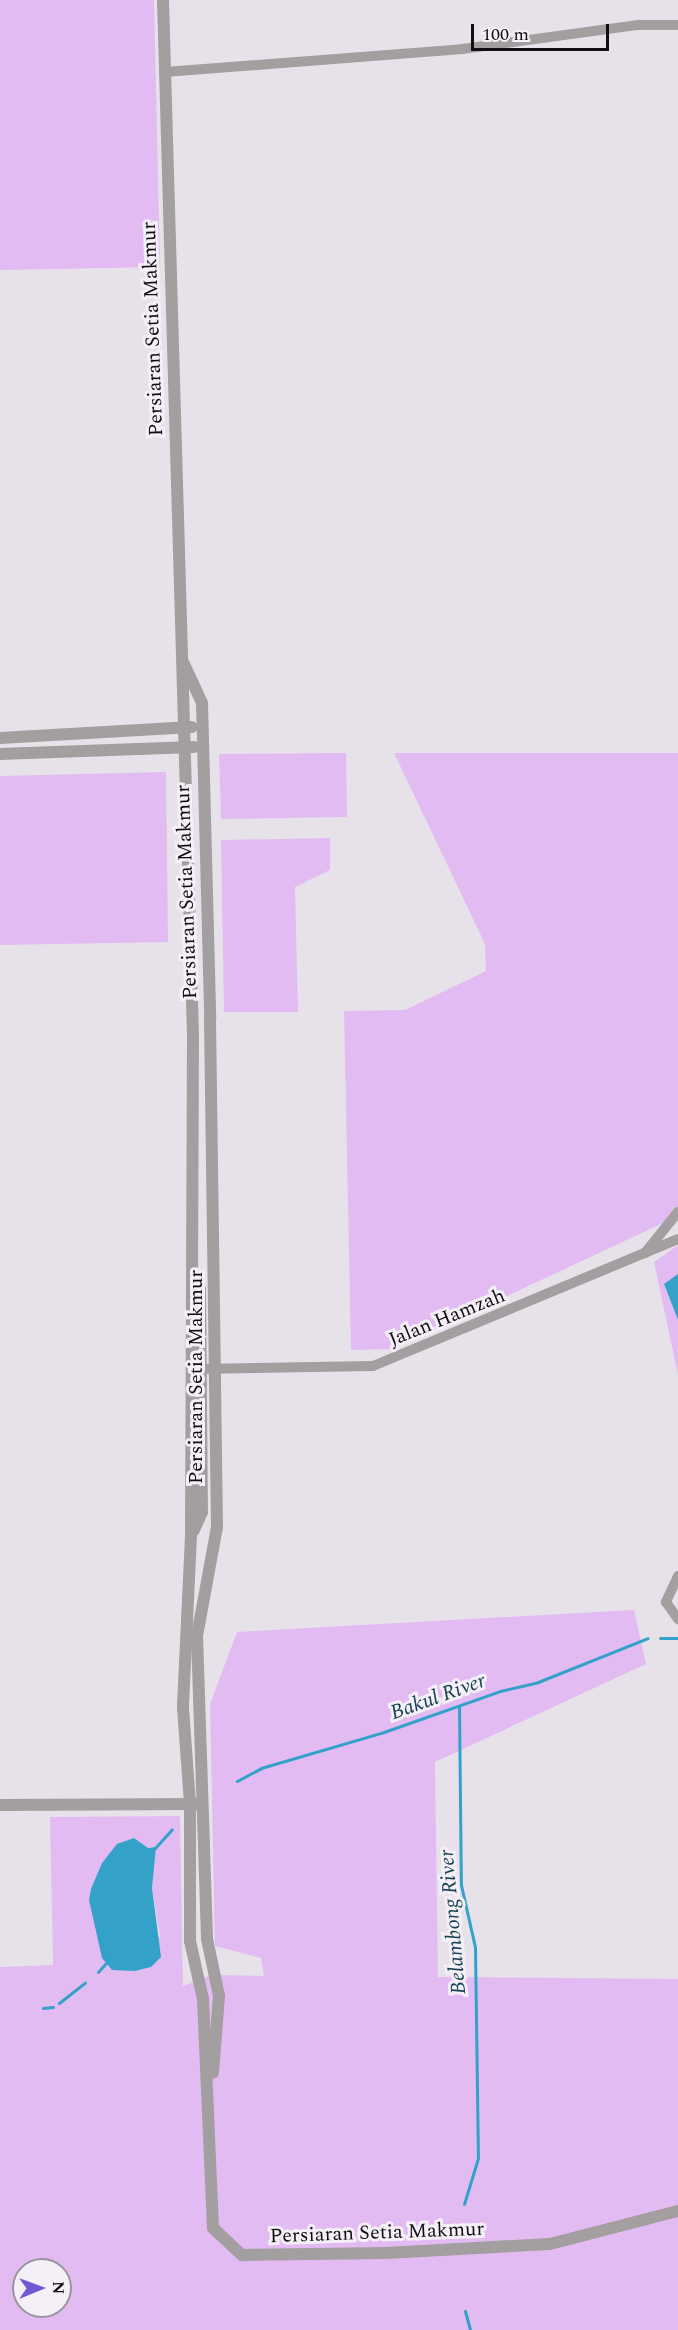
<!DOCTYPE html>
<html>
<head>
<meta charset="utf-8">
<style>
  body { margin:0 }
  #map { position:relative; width:678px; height:2330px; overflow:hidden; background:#e7e2ea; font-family:Spectral,serif }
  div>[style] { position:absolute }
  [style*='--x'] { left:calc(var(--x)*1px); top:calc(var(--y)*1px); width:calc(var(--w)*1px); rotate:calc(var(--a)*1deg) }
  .green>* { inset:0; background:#e3bbf3 }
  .water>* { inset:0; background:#34a1c9 }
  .stream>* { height:3px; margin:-1.5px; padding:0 1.5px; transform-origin:1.5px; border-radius:1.5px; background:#34a1c9 }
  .minor>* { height:10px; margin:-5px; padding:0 5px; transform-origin:5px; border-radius:5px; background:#a39e9f }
  .tertiary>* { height:12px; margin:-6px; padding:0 6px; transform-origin:6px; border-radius:6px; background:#a39e9f }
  span { translate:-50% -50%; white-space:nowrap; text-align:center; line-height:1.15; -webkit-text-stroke:6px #f5eff7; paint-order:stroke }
  .street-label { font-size:20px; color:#100e11 }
  .water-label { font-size:21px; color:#154254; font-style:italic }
  .north { position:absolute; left:12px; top:2258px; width:60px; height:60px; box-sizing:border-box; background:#f5eff7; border:2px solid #99959b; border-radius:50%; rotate:89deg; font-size:16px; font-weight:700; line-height:24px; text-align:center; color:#100e11 }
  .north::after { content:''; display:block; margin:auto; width:21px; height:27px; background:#7259d3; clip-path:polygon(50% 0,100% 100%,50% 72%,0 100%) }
  .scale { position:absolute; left:471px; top:24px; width:138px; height:27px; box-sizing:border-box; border:3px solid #100e11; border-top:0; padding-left:8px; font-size:18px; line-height:21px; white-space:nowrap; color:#100e11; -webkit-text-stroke:4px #f5eff7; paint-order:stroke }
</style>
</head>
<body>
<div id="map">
  <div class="green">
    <i style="clip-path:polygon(0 0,154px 0,160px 267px,0 270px)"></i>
    <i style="clip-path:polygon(346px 753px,347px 817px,221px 819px,219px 754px)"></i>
    <i style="clip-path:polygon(394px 753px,678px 753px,678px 1216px,394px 1349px,351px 1350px,344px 1011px,405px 1010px,486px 971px,485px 944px)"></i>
    <i style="clip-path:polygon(166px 772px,168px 942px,0 945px,0 776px)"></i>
    <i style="clip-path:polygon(330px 838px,330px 870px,295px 887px,298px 1012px,224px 1012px,221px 840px)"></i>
    <i style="clip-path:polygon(678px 1245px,678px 1274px,664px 1285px,678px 1320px,678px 1375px,654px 1262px)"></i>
    <i style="clip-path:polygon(evenodd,634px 1610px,646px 1664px,435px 1762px,438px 1977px,678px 1979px,678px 2330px,0 2330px,0 1967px,53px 1965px,50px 1817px,180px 1816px,183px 1986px,211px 1975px,264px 1976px,261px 1958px,215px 1946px,210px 1704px,237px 1632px,634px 1610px,155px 1847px,152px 1888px,160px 1937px,102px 1958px,101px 1939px,148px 1848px,155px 1847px,634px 1610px,24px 2270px,60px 2270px,60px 2306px,24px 2306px,24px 2270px)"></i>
  </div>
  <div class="water">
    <i style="clip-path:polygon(678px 1274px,678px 1320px,664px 1284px)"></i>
    <i style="clip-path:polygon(134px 1838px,148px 1848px,156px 1847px,152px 1888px,161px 1957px,151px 1967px,135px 1971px,112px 1970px,102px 1958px,89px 1900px,91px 1889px,102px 1863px,117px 1844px)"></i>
  </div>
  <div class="stream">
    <i style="--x:660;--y:1638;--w:18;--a:0"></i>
    <i style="--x:459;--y:1706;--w:179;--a:89.4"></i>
    <i style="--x:461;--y:1885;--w:64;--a:77.3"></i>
    <i style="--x:475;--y:1947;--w:211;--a:89.2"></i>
    <i style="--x:478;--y:2158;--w:48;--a:106.9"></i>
    <i style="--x:237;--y:1781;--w:27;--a:-28"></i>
    <i style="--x:261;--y:1768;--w:125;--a:-16.3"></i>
    <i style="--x:381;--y:1733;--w:126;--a:-19.4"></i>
    <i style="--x:500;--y:1691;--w:39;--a:-13"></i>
    <i style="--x:538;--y:1682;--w:118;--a:-21.8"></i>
    <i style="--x:155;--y:1848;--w:25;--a:-48"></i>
    <i style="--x:98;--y:1972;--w:15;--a:-48"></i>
    <i style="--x:59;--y:2003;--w:33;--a:-38"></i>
    <i style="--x:43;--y:2008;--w:10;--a:-6"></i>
    <i style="--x:465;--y:2311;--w:20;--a:75"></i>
  </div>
  <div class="minor">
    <i style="--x:165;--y:72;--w:298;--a:-4.4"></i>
    <i style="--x:462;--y:49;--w:178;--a:-7.8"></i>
    <i style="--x:638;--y:25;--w:40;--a:0"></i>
    <i style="--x:645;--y:1253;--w:53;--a:-51.2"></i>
    <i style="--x:201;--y:1369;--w:172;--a:-1"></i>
    <i style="--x:373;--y:1366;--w:330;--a:-22.6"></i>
    <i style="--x:678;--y:1576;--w:29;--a:115"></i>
    <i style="--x:666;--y:1602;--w:21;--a:55"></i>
  </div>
  <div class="tertiary">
    <i style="--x:163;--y:0;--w:1035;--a:88.34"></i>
    <i style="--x:193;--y:1035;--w:501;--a:90.23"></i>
    <i style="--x:191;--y:1536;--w:172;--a:92.7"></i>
    <i style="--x:183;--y:1708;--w:96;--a:85.8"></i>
    <i style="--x:190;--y:1804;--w:137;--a:90"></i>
    <i style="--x:190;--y:1941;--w:59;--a:77.4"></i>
    <i style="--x:203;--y:1999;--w:229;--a:87.5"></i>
    <i style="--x:213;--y:2228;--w:40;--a:43"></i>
    <i style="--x:242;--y:2255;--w:145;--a:-0.8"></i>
    <i style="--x:387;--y:2253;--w:163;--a:-3.2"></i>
    <i style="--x:550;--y:2244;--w:132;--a:-14.5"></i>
    <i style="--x:184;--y:664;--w:43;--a:65.2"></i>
    <i style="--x:202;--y:703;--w:316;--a:88.5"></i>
    <i style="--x:210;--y:1019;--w:508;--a:89.21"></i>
    <i style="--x:217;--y:1527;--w:111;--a:100.4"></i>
    <i style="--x:197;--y:1636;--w:303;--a:88.1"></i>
    <i style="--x:207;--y:1939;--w:58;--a:78.1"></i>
    <i style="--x:219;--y:1996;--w:77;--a:94.5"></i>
    <i style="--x:0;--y:738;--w:192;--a:-3.3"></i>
    <i style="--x:0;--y:754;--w:194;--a:-2.1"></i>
    <i style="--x:193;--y:1274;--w:17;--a:66"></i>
    <i style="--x:200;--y:1290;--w:222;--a:89.5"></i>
    <i style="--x:202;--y:1512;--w:20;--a:114"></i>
    <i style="--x:0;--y:1805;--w:196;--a:-0.3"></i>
  </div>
  <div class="street-label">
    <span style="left:153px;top:329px;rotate:-92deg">Persiaran Setia Makmur</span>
    <span style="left:187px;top:892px;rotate:-92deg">Persiaran Setia Makmur</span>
    <span style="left:447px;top:1318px;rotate:-22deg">Jalan Hamzah</span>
    <span style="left:196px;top:1377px;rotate:-90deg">Persiaran Setia Makmur</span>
    <span style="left:377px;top:2233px;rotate:-2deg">Persiaran Setia Makmur</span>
  </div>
  <div class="water-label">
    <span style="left:438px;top:1697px;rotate:-20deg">Bakul River</span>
    <span style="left:453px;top:1922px;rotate:-95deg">Belambong River</span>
  </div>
  <div class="north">N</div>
  <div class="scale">100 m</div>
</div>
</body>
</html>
